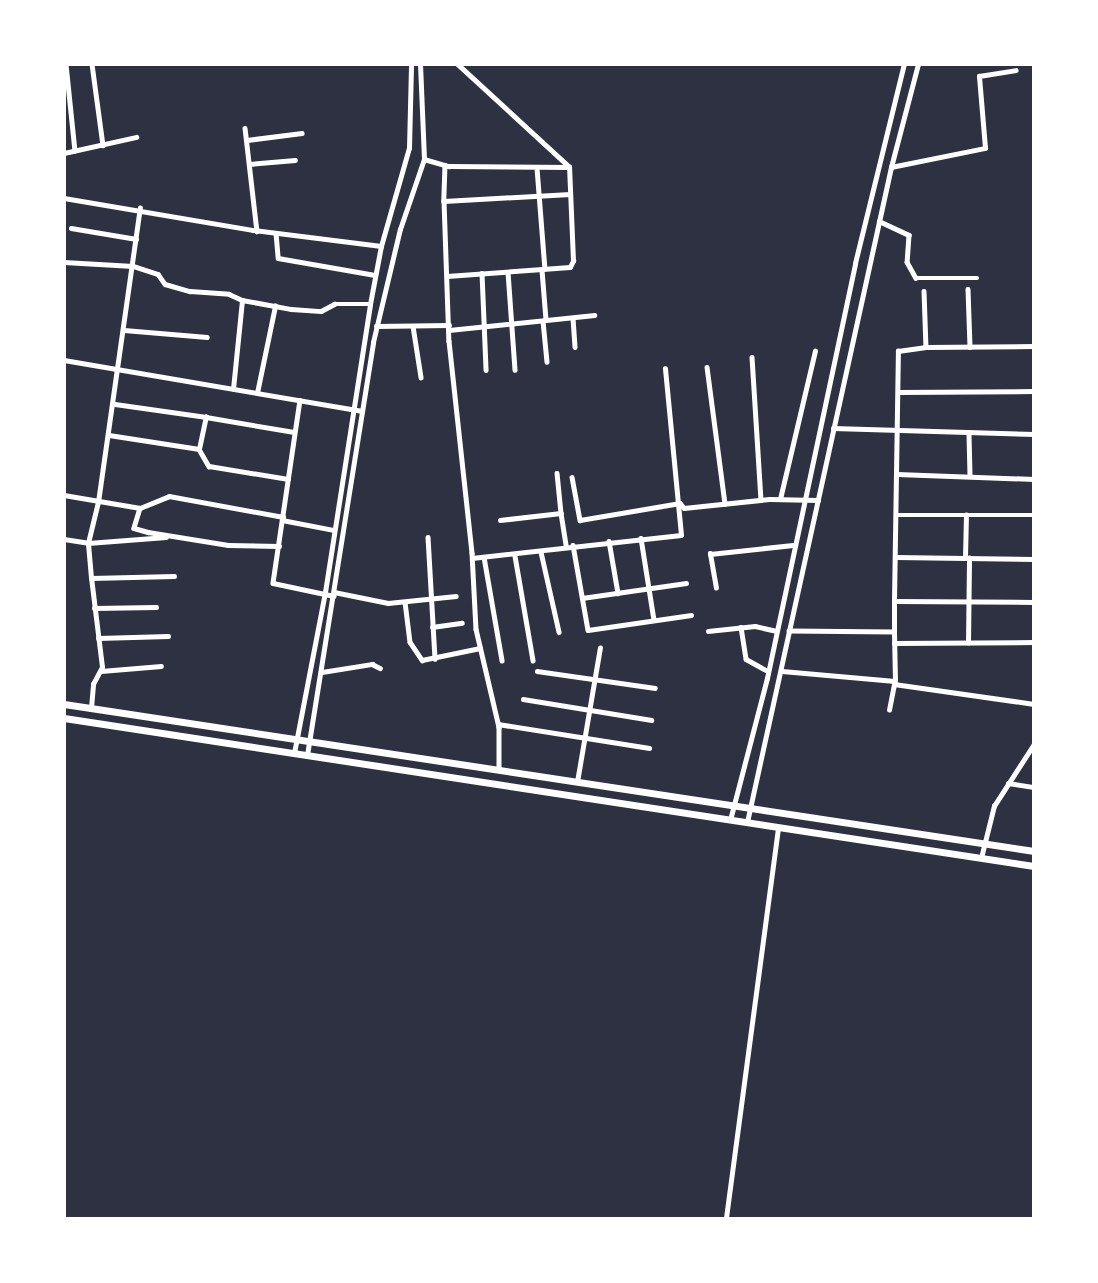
<!DOCTYPE html>
<html>
<head>
<meta charset="utf-8">
<style>
  body { margin:0 }
  #map { position:relative; width:1098px; height:1283px; overflow:hidden; background:#2d3142; font-family:Signika,sans-serif }
  div>[style] { position:absolute }
  [style*='--x'] { left:calc(var(--x)*1px); top:calc(var(--y)*1px); width:calc(var(--w)*1px); rotate:calc(var(--a)*1deg) }
  .minor>* { height:4.5px; margin:-2.25px; padding:0 2.25px; transform-origin:2.25px; border-radius:2.25px; background:#fff }
  .tertiary>* { height:5px; margin:-2.5px; padding:0 2.5px; transform-origin:2.5px; border-radius:2.5px; background:#fff }
  .primary>* { height:7px; margin:-3.5px; padding:0 3.5px; transform-origin:3.5px; border-radius:3.5px; background:#fff }
  span { translate:-50% -50%; white-space:nowrap; text-align:center; line-height:1.15; -webkit-text-stroke:4.5px #fff; paint-order:stroke }
  .frame { position:absolute; inset:0; border:66px solid #fff; pointer-events:none }
</style>
</head>
<body>
<div id="map">
  <div class="minor">
    <i style="--x:66;--y:64;--w:87;--a:84.1"></i>
    <i style="--x:92;--y:64;--w:82;--a:82.3"></i>
    <i style="--x:245;--y:128;--w:104;--a:83.4"></i>
    <i style="--x:247;--y:140;--w:55;--a:-7.3"></i>
    <i style="--x:64;--y:153;--w:74;--a:-12.5"></i>
    <i style="--x:424;--y:159;--w:26;--a:16"></i>
    <i style="--x:449;--y:166;--w:120;--a:0.5"></i>
    <i style="--x:569;--y:167;--w:152;--a:-137.4"></i>
    <i style="--x:249;--y:164;--w:46;--a:-5"></i>
    <i style="--x:445;--y:165;--w:36;--a:92"></i>
    <i style="--x:444;--y:201;--w:126;--a:-3.2"></i>
    <i style="--x:891;--y:167;--w:96;--a:-11.4"></i>
    <i style="--x:985;--y:148;--w:72;--a:-94.8"></i>
    <i style="--x:979;--y:76;--w:37;--a:-9"></i>
    <i style="--x:537;--y:168;--w:101;--a:85.5"></i>
    <i style="--x:64;--y:198;--w:192;--a:9.6"></i>
    <i style="--x:253;--y:230;--w:129;--a:7.1"></i>
    <i style="--x:444;--y:201;--w:140;--a:88"></i>
    <i style="--x:449;--y:341;--w:213;--a:83.8"></i>
    <i style="--x:472;--y:553;--w:76;--a:87"></i>
    <i style="--x:476;--y:629;--w:101;--a:76.8"></i>
    <i style="--x:499;--y:727;--w:43;--a:90"></i>
    <i style="--x:879;--y:221;--w:33;--a:25"></i>
    <i style="--x:909;--y:235;--w:27;--a:94"></i>
    <i style="--x:907;--y:262;--w:18;--a:61"></i>
    <i style="--x:916;--y:278;--w:61;--a:0"></i>
    <i style="--x:71;--y:228;--w:66;--a:9.6"></i>
    <i style="--x:276;--y:233;--w:25;--a:85"></i>
    <i style="--x:278;--y:258;--w:98;--a:9.9"></i>
    <i style="--x:64;--y:262;--w:69;--a:3.3"></i>
    <i style="--x:133;--y:266;--w:26;--a:18"></i>
    <i style="--x:158;--y:274;--w:12;--a:55"></i>
    <i style="--x:165;--y:284;--w:26;--a:16"></i>
    <i style="--x:190;--y:291;--w:39;--a:4"></i>
    <i style="--x:229;--y:294;--w:14;--a:25"></i>
    <i style="--x:242;--y:300;--w:50;--a:10.4"></i>
    <i style="--x:291;--y:309;--w:30;--a:4"></i>
    <i style="--x:321;--y:311;--w:15;--a:-28"></i>
    <i style="--x:334;--y:304;--w:36;--a:0"></i>
    <i style="--x:542;--y:270;--w:50;--a:85.4"></i>
    <i style="--x:508;--y:272;--w:98;--a:85.9"></i>
    <i style="--x:482;--y:273;--w:97;--a:87.6"></i>
    <i style="--x:447;--y:276;--w:123;--a:-4.2"></i>
    <i style="--x:570;--y:267;--w:7;--a:-63"></i>
    <i style="--x:573;--y:261;--w:94;--a:-92.4"></i>
    <i style="--x:968;--y:289;--w:58;--a:88"></i>
    <i style="--x:924;--y:291;--w:56;--a:88"></i>
    <i style="--x:573;--y:318;--w:29;--a:86"></i>
    <i style="--x:543;--y:321;--w:41;--a:84.4"></i>
    <i style="--x:376;--y:326;--w:73;--a:-0.8"></i>
    <i style="--x:413;--y:326;--w:52;--a:81.1"></i>
    <i style="--x:124;--y:330;--w:83;--a:4.8"></i>
    <i style="--x:449;--y:330;--w:146;--a:-5.9"></i>
    <i style="--x:752;--y:357;--w:143;--a:86.4"></i>
    <i style="--x:64;--y:360;--w:301;--a:9.7"></i>
    <i style="--x:707;--y:367;--w:138;--a:82.5"></i>
    <i style="--x:233;--y:389;--w:89;--a:-84.2"></i>
    <i style="--x:898;--y:392;--w:136;--a:-0.4"></i>
    <i style="--x:257;--y:393;--w:89;--a:-78.3"></i>
    <i style="--x:300;--y:400;--w:185;--a:98.4"></i>
    <i style="--x:273;--y:583;--w:62;--a:12"></i>
    <i style="--x:115;--y:404;--w:92;--a:8.1"></i>
    <i style="--x:833;--y:428;--w:201;--a:1.7"></i>
    <i style="--x:969;--y:434;--w:41;--a:88.6"></i>
    <i style="--x:109;--y:435;--w:91;--a:8.8"></i>
    <i style="--x:199;--y:449;--w:20;--a:60"></i>
    <i style="--x:209;--y:466;--w:80;--a:9.3"></i>
    <i style="--x:199;--y:449;--w:33;--a:-78"></i>
    <i style="--x:206;--y:417;--w:89;--a:9.7"></i>
    <i style="--x:557;--y:473;--w:40;--a:84.3"></i>
    <i style="--x:897;--y:474;--w:137;--a:2.1"></i>
    <i style="--x:572;--y:477;--w:44;--a:79.5"></i>
    <i style="--x:580;--y:520;--w:101;--a:-9.6"></i>
    <i style="--x:680;--y:503;--w:6;--a:51"></i>
    <i style="--x:684;--y:508;--w:86;--a:-6"></i>
    <i style="--x:770;--y:499;--w:48;--a:1.2"></i>
    <i style="--x:64;--y:495;--w:77;--a:9.7"></i>
    <i style="--x:140;--y:508;--w:31;--a:-22"></i>
    <i style="--x:169;--y:496;--w:116;--a:10.4"></i>
    <i style="--x:780;--y:499;--w:152;--a:-76.7"></i>
    <i style="--x:140;--y:508;--w:21;--a:107"></i>
    <i style="--x:134;--y:528;--w:15;--a:16"></i>
    <i style="--x:148;--y:532;--w:81;--a:9.2"></i>
    <i style="--x:228;--y:545;--w:51;--a:1.1"></i>
    <i style="--x:896;--y:515;--w:138;--a:0"></i>
    <i style="--x:282;--y:520;--w:53;--a:10.9"></i>
    <i style="--x:500;--y:520;--w:61;--a:-6.5"></i>
    <i style="--x:561;--y:513;--w:33;--a:81"></i>
    <i style="--x:428;--y:537;--w:122;--a:86.7"></i>
    <i style="--x:641;--y:538;--w:83;--a:81"></i>
    <i style="--x:64;--y:539;--w:24;--a:9"></i>
    <i style="--x:88;--y:543;--w:42;--a:-76.3"></i>
    <i style="--x:98;--y:502;--w:297;--a:-81.9"></i>
    <i style="--x:609;--y:541;--w:53;--a:80.2"></i>
    <i style="--x:573;--y:545;--w:86;--a:80"></i>
    <i style="--x:588;--y:630;--w:104;--a:-8.3"></i>
    <i style="--x:541;--y:552;--w:82;--a:77.3"></i>
    <i style="--x:515;--y:556;--w:106;--a:80.2"></i>
    <i style="--x:484;--y:557;--w:105;--a:80.1"></i>
    <i style="--x:895;--y:557;--w:139;--a:0.8"></i>
    <i style="--x:472;--y:558;--w:210;--a:-6.3"></i>
    <i style="--x:681;--y:535;--w:167;--a:-95.5"></i>
    <i style="--x:965;--y:558;--w:43;--a:-88.7"></i>
    <i style="--x:91;--y:578;--w:35;--a:-95"></i>
    <i style="--x:88;--y:543;--w:78;--a:-4.4"></i>
    <i style="--x:716;--y:588;--w:35;--a:-100"></i>
    <i style="--x:710;--y:554;--w:83;--a:-6.2"></i>
    <i style="--x:334;--y:592;--w:55;--a:11.5"></i>
    <i style="--x:388;--y:603;--w:68;--a:-5.9"></i>
    <i style="--x:582;--y:598;--w:105;--a:-8.2"></i>
    <i style="--x:894;--y:601;--w:250;--a:-89.1"></i>
    <i style="--x:898;--y:351;--w:28;--a:-8"></i>
    <i style="--x:926;--y:347;--w:108;--a:-0.5"></i>
    <i style="--x:405;--y:602;--w:40;--a:82.9"></i>
    <i style="--x:410;--y:642;--w:22;--a:56"></i>
    <i style="--x:422;--y:660;--w:59;--a:-11.7"></i>
    <i style="--x:94;--y:608;--w:62;--a:-0.9"></i>
    <i style="--x:432;--y:627;--w:30;--a:-8"></i>
    <i style="--x:741;--y:627;--w:32;--a:81"></i>
    <i style="--x:746;--y:659;--w:25;--a:29"></i>
    <i style="--x:708;--y:631;--w:47;--a:-6.1"></i>
    <i style="--x:755;--y:626;--w:22;--a:13"></i>
    <i style="--x:894;--y:632;--w:31;--a:-90"></i>
    <i style="--x:894;--y:601;--w:140;--a:0.4"></i>
    <i style="--x:98;--y:638;--w:70;--a:-1.6"></i>
    <i style="--x:894;--y:643;--w:140;--a:-0.4"></i>
    <i style="--x:968;--y:643;--w:85;--a:-89.3"></i>
    <i style="--x:101;--y:671;--w:60;--a:-4.8"></i>
    <i style="--x:537;--y:671;--w:119;--a:8.2"></i>
    <i style="--x:782;--y:671;--w:113;--a:5.1"></i>
    <i style="--x:895;--y:681;--w:49;--a:-91.2"></i>
    <i style="--x:894;--y:632;--w:105;--a:-179.5"></i>
    <i style="--x:322;--y:672;--w:51;--a:-9.1"></i>
    <i style="--x:372;--y:664;--w:9;--a:27"></i>
    <i style="--x:894;--y:684;--w:141;--a:8.1"></i>
    <i style="--x:523;--y:699;--w:130;--a:9.3"></i>
    <i style="--x:91;--y:708;--w:24;--a:-85"></i>
    <i style="--x:93;--y:684;--w:19;--a:-62"></i>
    <i style="--x:102;--y:667;--w:90;--a:-97"></i>
    <i style="--x:91;--y:578;--w:83;--a:-1.4"></i>
    <i style="--x:889;--y:710;--w:26;--a:-79"></i>
    <i style="--x:498;--y:724;--w:153;--a:9"></i>
    <i style="--x:577;--y:782;--w:136;--a:-80.3"></i>
    <i style="--x:1008;--y:783;--w:26;--a:9"></i>
    <i style="--x:981;--y:858;--w:54;--a:-76"></i>
    <i style="--x:994;--y:806;--w:74;--a:-57.2"></i>
    <i style="--x:726;--y:1218;--w:394;--a:-82.4"></i>
  </div>
  <div class="tertiary">
    <i style="--x:294;--y:753;--w:164;--a:-79.1"></i>
    <i style="--x:325;--y:592;--w:291;--a:-81.1"></i>
    <i style="--x:370;--y:304;--w:59;--a:-79.3"></i>
    <i style="--x:381;--y:246;--w:102;--a:-74.1"></i>
    <i style="--x:409;--y:148;--w:84;--a:-88.6"></i>
    <i style="--x:307;--y:755;--w:418;--a:-80.9"></i>
    <i style="--x:373;--y:342;--w:116;--a:-76.6"></i>
    <i style="--x:400;--y:229;--w:74;--a:-71.1"></i>
    <i style="--x:424;--y:159;--w:95;--a:-92.4"></i>
    <i style="--x:730;--y:820;--w:147;--a:-75.4"></i>
    <i style="--x:767;--y:678;--w:424;--a:-78"></i>
    <i style="--x:855;--y:263;--w:205;--a:-76.2"></i>
    <i style="--x:747;--y:822;--w:671;--a:-77.6"></i>
    <i style="--x:891;--y:167;--w:106;--a:-75.3"></i>
  </div>
  <div class="primary">
    <i style="--x:64;--y:704;--w:981;--a:8.62"></i>
    <i style="--x:64;--y:718;--w:981;--a:8.68"></i>
  </div>
  <div class="frame"></div>
</div>
</body>
</html>
